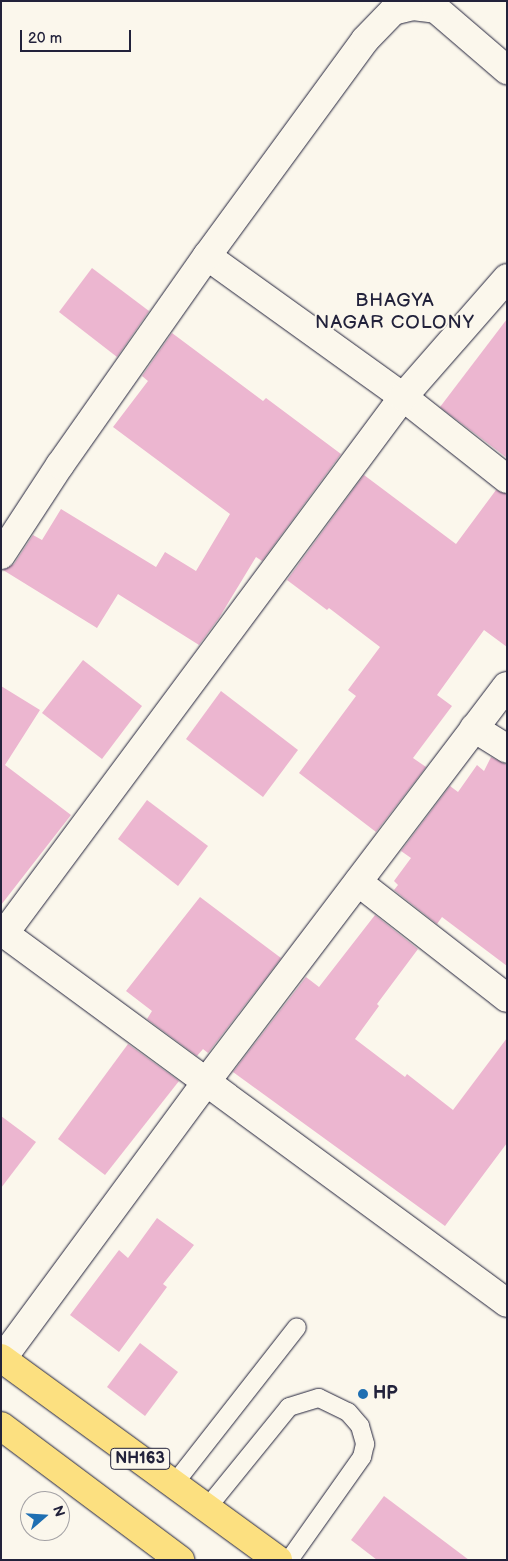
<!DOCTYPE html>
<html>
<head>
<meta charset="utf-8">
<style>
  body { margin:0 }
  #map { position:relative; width:508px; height:1561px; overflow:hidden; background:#fbf7ec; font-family:"Balsamiq Sans",sans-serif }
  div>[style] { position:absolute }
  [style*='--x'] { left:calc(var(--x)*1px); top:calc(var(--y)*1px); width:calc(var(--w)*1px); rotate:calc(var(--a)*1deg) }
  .building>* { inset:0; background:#ecb6d0 }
  .roads { filter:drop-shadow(0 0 1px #22223b) drop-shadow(0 0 1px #22223b) }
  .lane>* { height:18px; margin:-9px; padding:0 9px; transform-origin:9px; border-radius:9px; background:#fbf7ec }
  .street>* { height:28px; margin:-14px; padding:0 14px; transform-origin:14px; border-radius:14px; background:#fbf7ec }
  .highway>* { height:28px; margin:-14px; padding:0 14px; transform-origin:14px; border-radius:14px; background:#fce080 }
  .dots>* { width:14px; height:14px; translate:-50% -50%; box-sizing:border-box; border:2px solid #fbf7ec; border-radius:50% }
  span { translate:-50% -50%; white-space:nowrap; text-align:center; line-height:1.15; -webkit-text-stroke:4px #fbf7ec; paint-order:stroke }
  .shield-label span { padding:1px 4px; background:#fbf7ec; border:1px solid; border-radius:4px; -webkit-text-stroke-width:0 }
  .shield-label { font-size:16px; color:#22223b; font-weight:700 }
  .poi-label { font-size:18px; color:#22223b; font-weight:700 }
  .left { translate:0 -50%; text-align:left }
  .neighbourhood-label { font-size:19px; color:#22223b; letter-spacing:1px }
  .frame { position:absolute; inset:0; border:2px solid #22223b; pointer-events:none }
  .north { position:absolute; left:20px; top:1491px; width:50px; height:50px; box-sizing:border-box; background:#fbf7ec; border:1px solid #a4a2a5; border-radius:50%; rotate:71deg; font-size:14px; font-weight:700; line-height:20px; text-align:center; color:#22223b }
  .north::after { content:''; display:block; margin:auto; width:18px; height:22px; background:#1f6fb2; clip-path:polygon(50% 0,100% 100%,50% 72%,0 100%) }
  .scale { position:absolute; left:20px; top:30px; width:111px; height:22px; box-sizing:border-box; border:2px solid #22223b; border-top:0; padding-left:6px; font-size:15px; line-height:18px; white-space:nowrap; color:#22223b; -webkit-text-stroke:4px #fbf7ec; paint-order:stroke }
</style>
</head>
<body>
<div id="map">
  <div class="building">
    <i style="clip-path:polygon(92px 268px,149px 311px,117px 357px,59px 312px)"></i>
    <i style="clip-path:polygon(507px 319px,507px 458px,440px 407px)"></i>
    <i style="clip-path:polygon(172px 333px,263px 401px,266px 398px,341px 454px,262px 561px,256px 557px,219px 618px,199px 645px,118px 594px,97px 628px,3px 570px,14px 564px,33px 535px,42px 540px,61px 509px,156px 567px,165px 552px,196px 571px,230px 514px,113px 427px,148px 381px,142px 376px)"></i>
    <i style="clip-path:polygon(364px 475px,456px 544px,496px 490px,507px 494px,507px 647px,484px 630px,437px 695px,452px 706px,413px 758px,426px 767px,376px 832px,299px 773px,356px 696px,348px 690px,380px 647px,329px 608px,327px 610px,287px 580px)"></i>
    <i style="clip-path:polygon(83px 660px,142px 706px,102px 759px,42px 713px)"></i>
    <i style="clip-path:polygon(1px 686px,40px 710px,5px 765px,71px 815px,1px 905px)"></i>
    <i style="clip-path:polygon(221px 691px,298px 750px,263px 797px,186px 739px)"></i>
    <i style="clip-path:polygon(491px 757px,507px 765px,507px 966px,442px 917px,437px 924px,394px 890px,398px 885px,394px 881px,411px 858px,401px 851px,450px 786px,458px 792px,477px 765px,484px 771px)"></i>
    <i style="clip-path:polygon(147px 800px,208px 846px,178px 886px,118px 839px)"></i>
    <i style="clip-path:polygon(200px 897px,281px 958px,208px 1053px,203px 1049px,197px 1056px,147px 1019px,152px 1011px,126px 991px)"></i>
    <i style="clip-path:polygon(375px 915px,418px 949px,377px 1004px,379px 1006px,355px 1039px,405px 1077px,407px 1074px,453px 1110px,507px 1038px,507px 1143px,445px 1226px,233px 1072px,306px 977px,319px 987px)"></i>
    <i style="clip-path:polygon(128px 1044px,179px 1081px,105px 1175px,58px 1139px)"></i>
    <i style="clip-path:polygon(1px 1116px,36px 1142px,1px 1188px)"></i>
    <i style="clip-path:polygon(157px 1218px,194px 1245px,163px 1284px,167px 1287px,119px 1352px,70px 1315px,119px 1250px,128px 1258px)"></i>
    <i style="clip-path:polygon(140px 1343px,178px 1372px,145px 1416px,107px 1387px)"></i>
    <i style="clip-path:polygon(384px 1496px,469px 1560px,377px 1560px,351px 1540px)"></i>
  </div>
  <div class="roads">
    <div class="lane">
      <i style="--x:174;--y:1484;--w:199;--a:-51.9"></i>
      <i style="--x:207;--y:1508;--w:130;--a:-50.9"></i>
      <i style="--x:289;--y:1407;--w:31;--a:-17"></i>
      <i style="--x:319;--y:1398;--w:32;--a:26"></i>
      <i style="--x:348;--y:1412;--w:18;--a:49"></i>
      <i style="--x:360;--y:1426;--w:19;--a:74"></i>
      <i style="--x:365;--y:1444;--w:13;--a:103"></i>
      <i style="--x:362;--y:1457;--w:126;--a:125.3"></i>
    </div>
    <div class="street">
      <i style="--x:207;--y:256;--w:241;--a:35.7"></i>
      <i style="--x:403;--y:397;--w:132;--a:38.3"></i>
      <i style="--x:1;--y:555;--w:108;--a:-56.8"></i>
      <i style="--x:60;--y:465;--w:256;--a:-54.9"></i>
      <i style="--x:207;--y:256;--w:268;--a:-53.8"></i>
      <i style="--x:365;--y:40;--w:40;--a:-46"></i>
      <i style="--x:393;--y:11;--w:21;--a:-14"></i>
      <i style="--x:413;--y:6;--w:23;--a:7"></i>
      <i style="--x:436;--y:9;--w:94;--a:40.7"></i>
      <i style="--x:474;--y:728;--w:39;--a:32"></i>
      <i style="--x:358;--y:882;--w:189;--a:37.9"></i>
      <i style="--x:1;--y:931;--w:628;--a:36.32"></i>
      <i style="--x:4;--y:934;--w:669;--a:-53.39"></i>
      <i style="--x:403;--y:397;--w:158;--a:-48.8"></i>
      <i style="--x:2;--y:1359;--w:344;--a:-53.6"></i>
      <i style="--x:206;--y:1082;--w:497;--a:-52.8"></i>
    </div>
    <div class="highway">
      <i style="--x:1;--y:1358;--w:343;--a:36.1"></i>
      <i style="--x:1;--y:1426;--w:224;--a:36.8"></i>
    </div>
  </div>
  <div class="dots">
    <i style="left:363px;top:1394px;background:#1f6fb2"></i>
  </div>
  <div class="shield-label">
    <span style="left:140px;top:1459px">NH163</span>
  </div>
  <div class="poi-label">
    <span class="left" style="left:373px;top:1394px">HP</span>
  </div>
  <div class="neighbourhood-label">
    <span style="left:395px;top:312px">BHAGYA<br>NAGAR COLONY</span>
  </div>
  <div class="frame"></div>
  <div class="north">N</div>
  <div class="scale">20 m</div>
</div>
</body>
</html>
